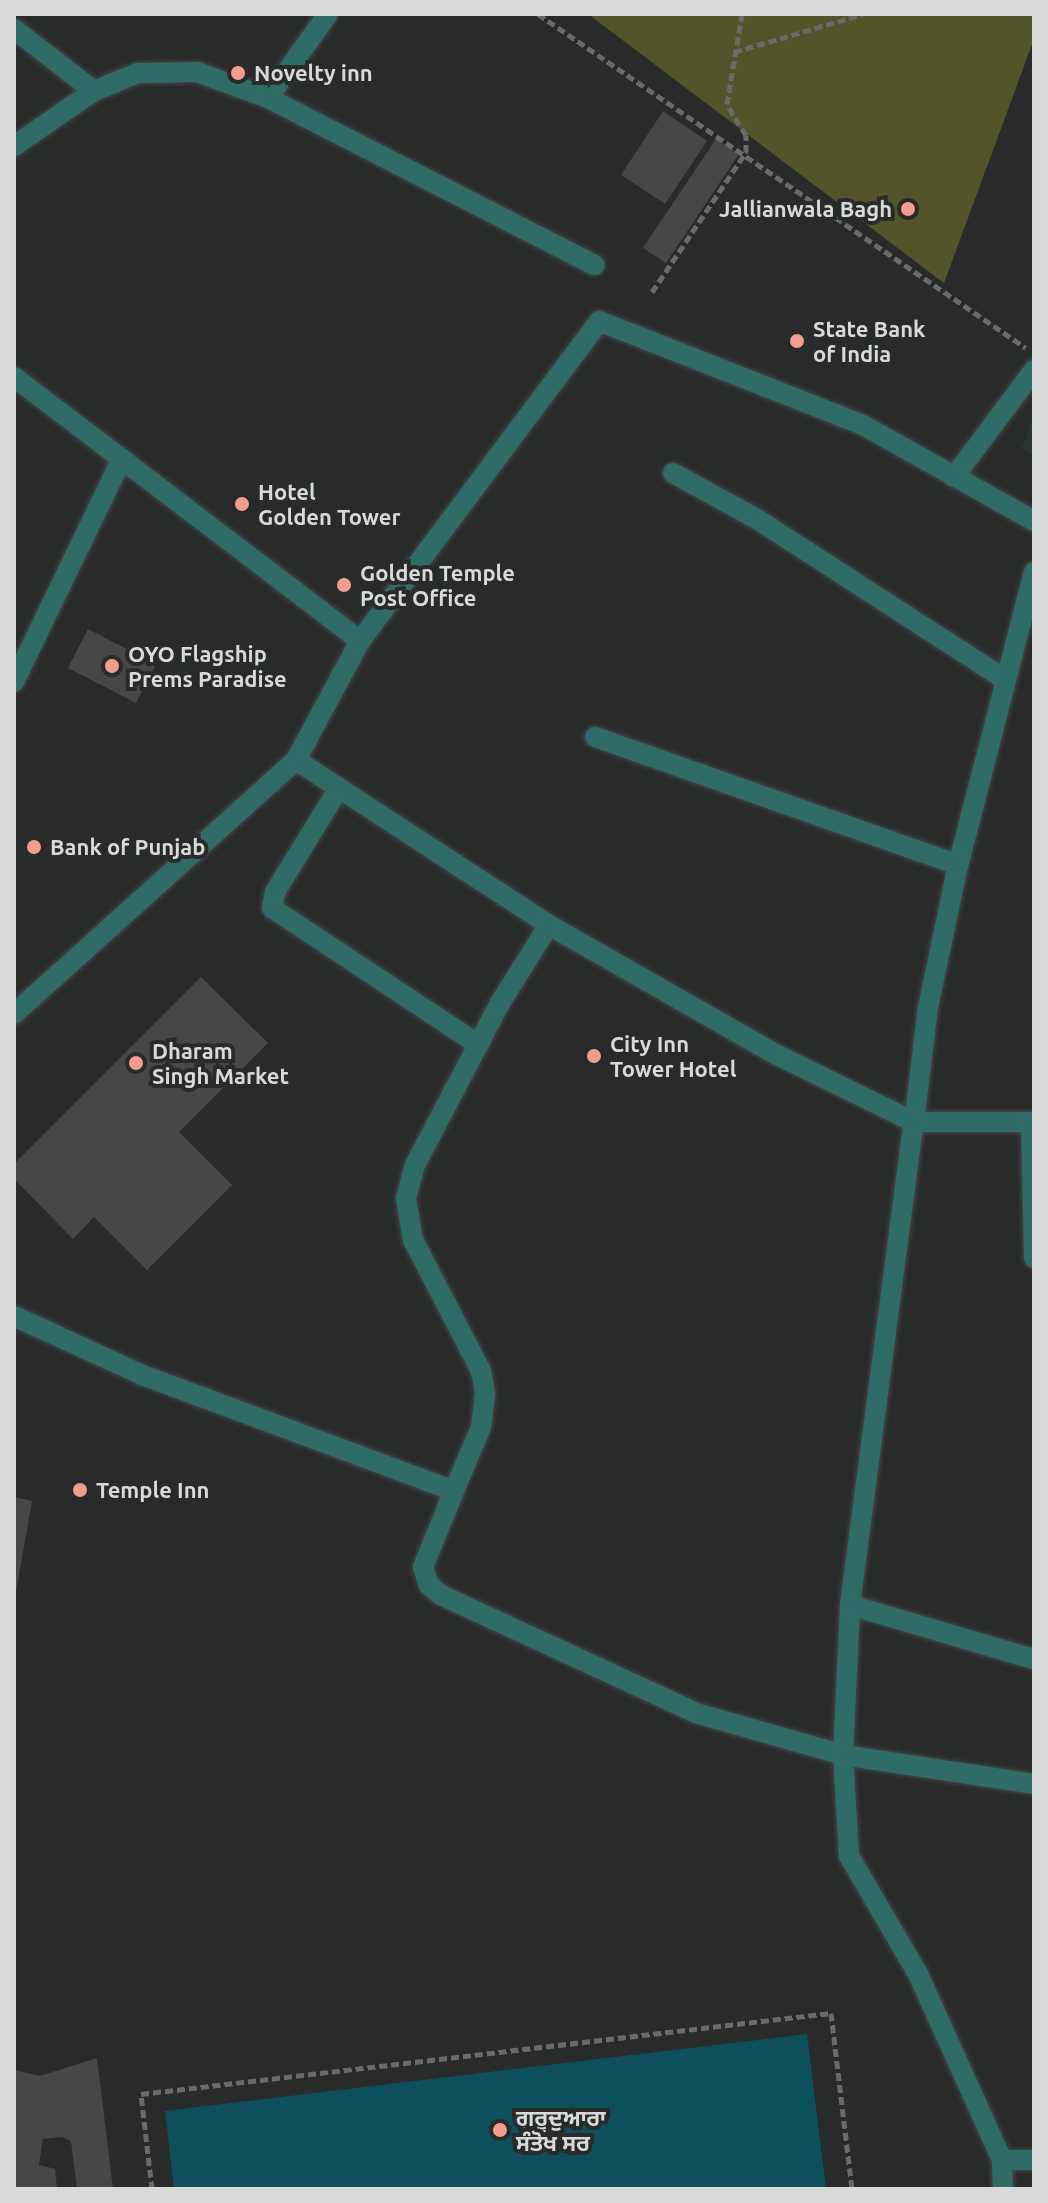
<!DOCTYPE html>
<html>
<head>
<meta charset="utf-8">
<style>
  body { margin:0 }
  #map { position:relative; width:1048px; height:2203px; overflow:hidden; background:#282b2a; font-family:Ubuntu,"Noto Sans Gurmukhi",sans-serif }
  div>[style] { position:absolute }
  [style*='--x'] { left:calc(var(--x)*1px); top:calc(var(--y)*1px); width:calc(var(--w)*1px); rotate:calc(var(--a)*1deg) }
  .built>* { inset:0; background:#2b3530 }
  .green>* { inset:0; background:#535429 }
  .water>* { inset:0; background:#0d4f5c }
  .building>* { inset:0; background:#464845 }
  .path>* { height:5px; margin-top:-2.5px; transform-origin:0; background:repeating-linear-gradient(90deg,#686b6a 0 8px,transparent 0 12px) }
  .roads { filter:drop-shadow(0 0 2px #444746) drop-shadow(0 0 2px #444746) }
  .minor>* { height:20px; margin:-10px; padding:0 10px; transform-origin:10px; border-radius:10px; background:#2f6c68 }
  .dots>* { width:22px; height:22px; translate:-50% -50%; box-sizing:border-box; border:4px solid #282b2a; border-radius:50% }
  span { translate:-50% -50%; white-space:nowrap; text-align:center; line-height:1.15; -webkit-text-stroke:8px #282b2a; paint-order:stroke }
  .poi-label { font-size:22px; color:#d8dad9; font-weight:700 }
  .left { translate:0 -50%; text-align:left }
  .right { translate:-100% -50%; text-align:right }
  .frame { position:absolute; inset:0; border:16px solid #d8dad9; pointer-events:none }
</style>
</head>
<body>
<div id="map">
  <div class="built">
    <i style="clip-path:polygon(1034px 415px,1034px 456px,1022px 448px)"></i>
  </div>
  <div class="green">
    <i style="clip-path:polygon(588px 14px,1034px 14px,1034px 39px,944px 283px)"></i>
  </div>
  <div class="water">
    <i style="clip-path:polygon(807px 2034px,826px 2189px,174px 2189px,165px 2111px)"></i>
  </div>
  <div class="building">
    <i style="clip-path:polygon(663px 111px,707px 141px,665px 204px,621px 175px)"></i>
    <i style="clip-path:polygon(716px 139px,739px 154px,666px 263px,643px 248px)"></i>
    <i style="clip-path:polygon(88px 629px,156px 664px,136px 703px,68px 668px)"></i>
    <i style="clip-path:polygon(201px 977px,268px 1043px,179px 1132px,232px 1185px,147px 1270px,94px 1217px,73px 1239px,14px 1179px,14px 1164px)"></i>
    <i style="clip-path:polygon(14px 1497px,32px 1501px,16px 1592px,14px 1592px)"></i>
    <i style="clip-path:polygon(97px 2058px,113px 2189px,77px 2189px,71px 2141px,62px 2137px,43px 2139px,39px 2165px,55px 2169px,57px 2189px,14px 2189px,14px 2070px,40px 2076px)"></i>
  </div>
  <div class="path">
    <i style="--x:538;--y:14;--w:591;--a:34.39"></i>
    <i style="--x:734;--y:52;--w:134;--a:-16.4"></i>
    <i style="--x:652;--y:292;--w:169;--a:-56.1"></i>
    <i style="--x:746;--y:152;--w:17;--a:-90"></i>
    <i style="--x:746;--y:135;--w:36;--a:-122"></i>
    <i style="--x:727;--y:104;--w:91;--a:-80.5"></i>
    <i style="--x:152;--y:2189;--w:96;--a:-96.6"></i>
    <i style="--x:141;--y:2094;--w:695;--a:-6.7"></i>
    <i style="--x:831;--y:2013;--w:177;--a:83.2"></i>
  </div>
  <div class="roads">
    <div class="minor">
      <i style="--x:14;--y:29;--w:101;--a:37.8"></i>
      <i style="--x:268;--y:98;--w:103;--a:-54.5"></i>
      <i style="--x:14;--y:146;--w:97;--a:-34.5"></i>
      <i style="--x:94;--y:91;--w:48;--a:-22.2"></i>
      <i style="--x:138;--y:73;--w:59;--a:-1"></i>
      <i style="--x:197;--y:72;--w:76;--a:20.1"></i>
      <i style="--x:268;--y:98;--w:367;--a:27.1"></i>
      <i style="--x:14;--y:377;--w:435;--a:37.3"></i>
      <i style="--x:673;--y:473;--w:96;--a:28.7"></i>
      <i style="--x:757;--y:519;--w:294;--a:32.9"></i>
      <i style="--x:954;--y:477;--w:134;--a:-53.2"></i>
      <i style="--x:1034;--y:572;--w:303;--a:104.5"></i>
      <i style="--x:958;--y:865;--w:145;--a:101.9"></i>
      <i style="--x:928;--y:1007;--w:116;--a:96.9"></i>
      <i style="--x:914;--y:1122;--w:120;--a:0"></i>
      <i style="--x:14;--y:682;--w:248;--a:-64.2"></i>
      <i style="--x:595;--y:737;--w:385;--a:19.4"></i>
      <i style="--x:339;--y:788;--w:122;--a:121.6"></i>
      <i style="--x:275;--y:892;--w:16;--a:101"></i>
      <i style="--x:272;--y:908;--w:248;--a:33.5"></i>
      <i style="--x:14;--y:1014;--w:380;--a:-42"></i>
      <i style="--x:296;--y:760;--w:135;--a:-61.7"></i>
      <i style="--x:360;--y:641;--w:399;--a:-53.2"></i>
      <i style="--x:599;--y:321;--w:284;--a:21.5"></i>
      <i style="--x:863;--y:425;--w:196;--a:29.3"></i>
      <i style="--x:1031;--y:1122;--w:136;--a:88.7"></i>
      <i style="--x:14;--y:1316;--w:139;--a:24.7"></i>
      <i style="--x:140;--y:1374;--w:335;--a:20.4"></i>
      <i style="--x:454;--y:1491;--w:82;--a:112.2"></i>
      <i style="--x:423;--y:1567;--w:19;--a:72"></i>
      <i style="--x:429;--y:1585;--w:16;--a:40"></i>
      <i style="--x:441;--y:1595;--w:281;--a:24.8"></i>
      <i style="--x:696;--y:1713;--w:153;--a:15.9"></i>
      <i style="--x:843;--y:1755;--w:150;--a:-87.3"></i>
      <i style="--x:850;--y:1605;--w:487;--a:-82.5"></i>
      <i style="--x:914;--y:1122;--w:153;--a:-153.9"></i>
      <i style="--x:777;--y:1055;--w:262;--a:-150.3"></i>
      <i style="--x:549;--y:925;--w:302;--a:-146.9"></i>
      <i style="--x:454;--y:1491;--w:69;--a:-67.1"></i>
      <i style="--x:481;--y:1427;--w:34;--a:-83"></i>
      <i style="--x:485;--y:1393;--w:22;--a:-100"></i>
      <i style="--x:481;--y:1371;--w:148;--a:-117.4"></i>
      <i style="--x:413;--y:1240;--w:43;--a:-99.5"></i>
      <i style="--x:406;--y:1198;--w:34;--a:-75"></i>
      <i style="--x:415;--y:1165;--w:183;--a:-62.3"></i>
      <i style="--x:500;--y:1003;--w:92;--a:-57.9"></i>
      <i style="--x:850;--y:1605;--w:192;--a:16.4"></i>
      <i style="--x:1002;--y:2160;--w:32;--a:0"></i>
      <i style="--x:1003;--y:2189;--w:29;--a:-92"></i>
      <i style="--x:1002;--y:2160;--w:204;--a:-114.3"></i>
      <i style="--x:918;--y:1974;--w:137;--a:-120.3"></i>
      <i style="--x:849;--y:1856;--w:101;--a:-93.4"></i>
      <i style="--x:843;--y:1755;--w:193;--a:8.6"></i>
    </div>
  </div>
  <div class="dots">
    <i style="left:238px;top:73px;background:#f49d8c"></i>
    <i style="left:908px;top:209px;background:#f49d8c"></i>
    <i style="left:797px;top:341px;background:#f49d8c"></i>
    <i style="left:242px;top:504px;background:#f49d8c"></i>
    <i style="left:344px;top:585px;background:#f49d8c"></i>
    <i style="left:112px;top:666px;background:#f49d8c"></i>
    <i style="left:34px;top:847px;background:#f49d8c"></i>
    <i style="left:594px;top:1056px;background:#f49d8c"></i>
    <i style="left:136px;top:1063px;background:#f49d8c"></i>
    <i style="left:80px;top:1490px;background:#f49d8c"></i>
    <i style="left:500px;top:2130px;background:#f49d8c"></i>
  </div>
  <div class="poi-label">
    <span class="left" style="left:254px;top:73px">Novelty inn</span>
    <span class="right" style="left:892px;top:209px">Jallianwala Bagh</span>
    <span class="left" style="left:813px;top:341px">State Bank<br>of India</span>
    <span class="left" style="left:258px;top:504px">Hotel<br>Golden Tower</span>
    <span class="left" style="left:360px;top:585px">Golden Temple<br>Post Office</span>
    <span class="left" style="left:128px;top:666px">OYO Flagship<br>Prems Paradise</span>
    <span class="left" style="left:50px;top:847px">Bank of Punjab</span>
    <span class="left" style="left:610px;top:1056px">City Inn<br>Tower Hotel</span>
    <span class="left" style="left:152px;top:1063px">Dharam<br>Singh Market</span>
    <span class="left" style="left:96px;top:1490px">Temple Inn</span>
    <span class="left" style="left:516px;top:2130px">ਗੁਰੂਦੁਆਰਾ<br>ਸੰਤੋਖ ਸਰ</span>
  </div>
  <div class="frame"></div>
</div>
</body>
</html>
